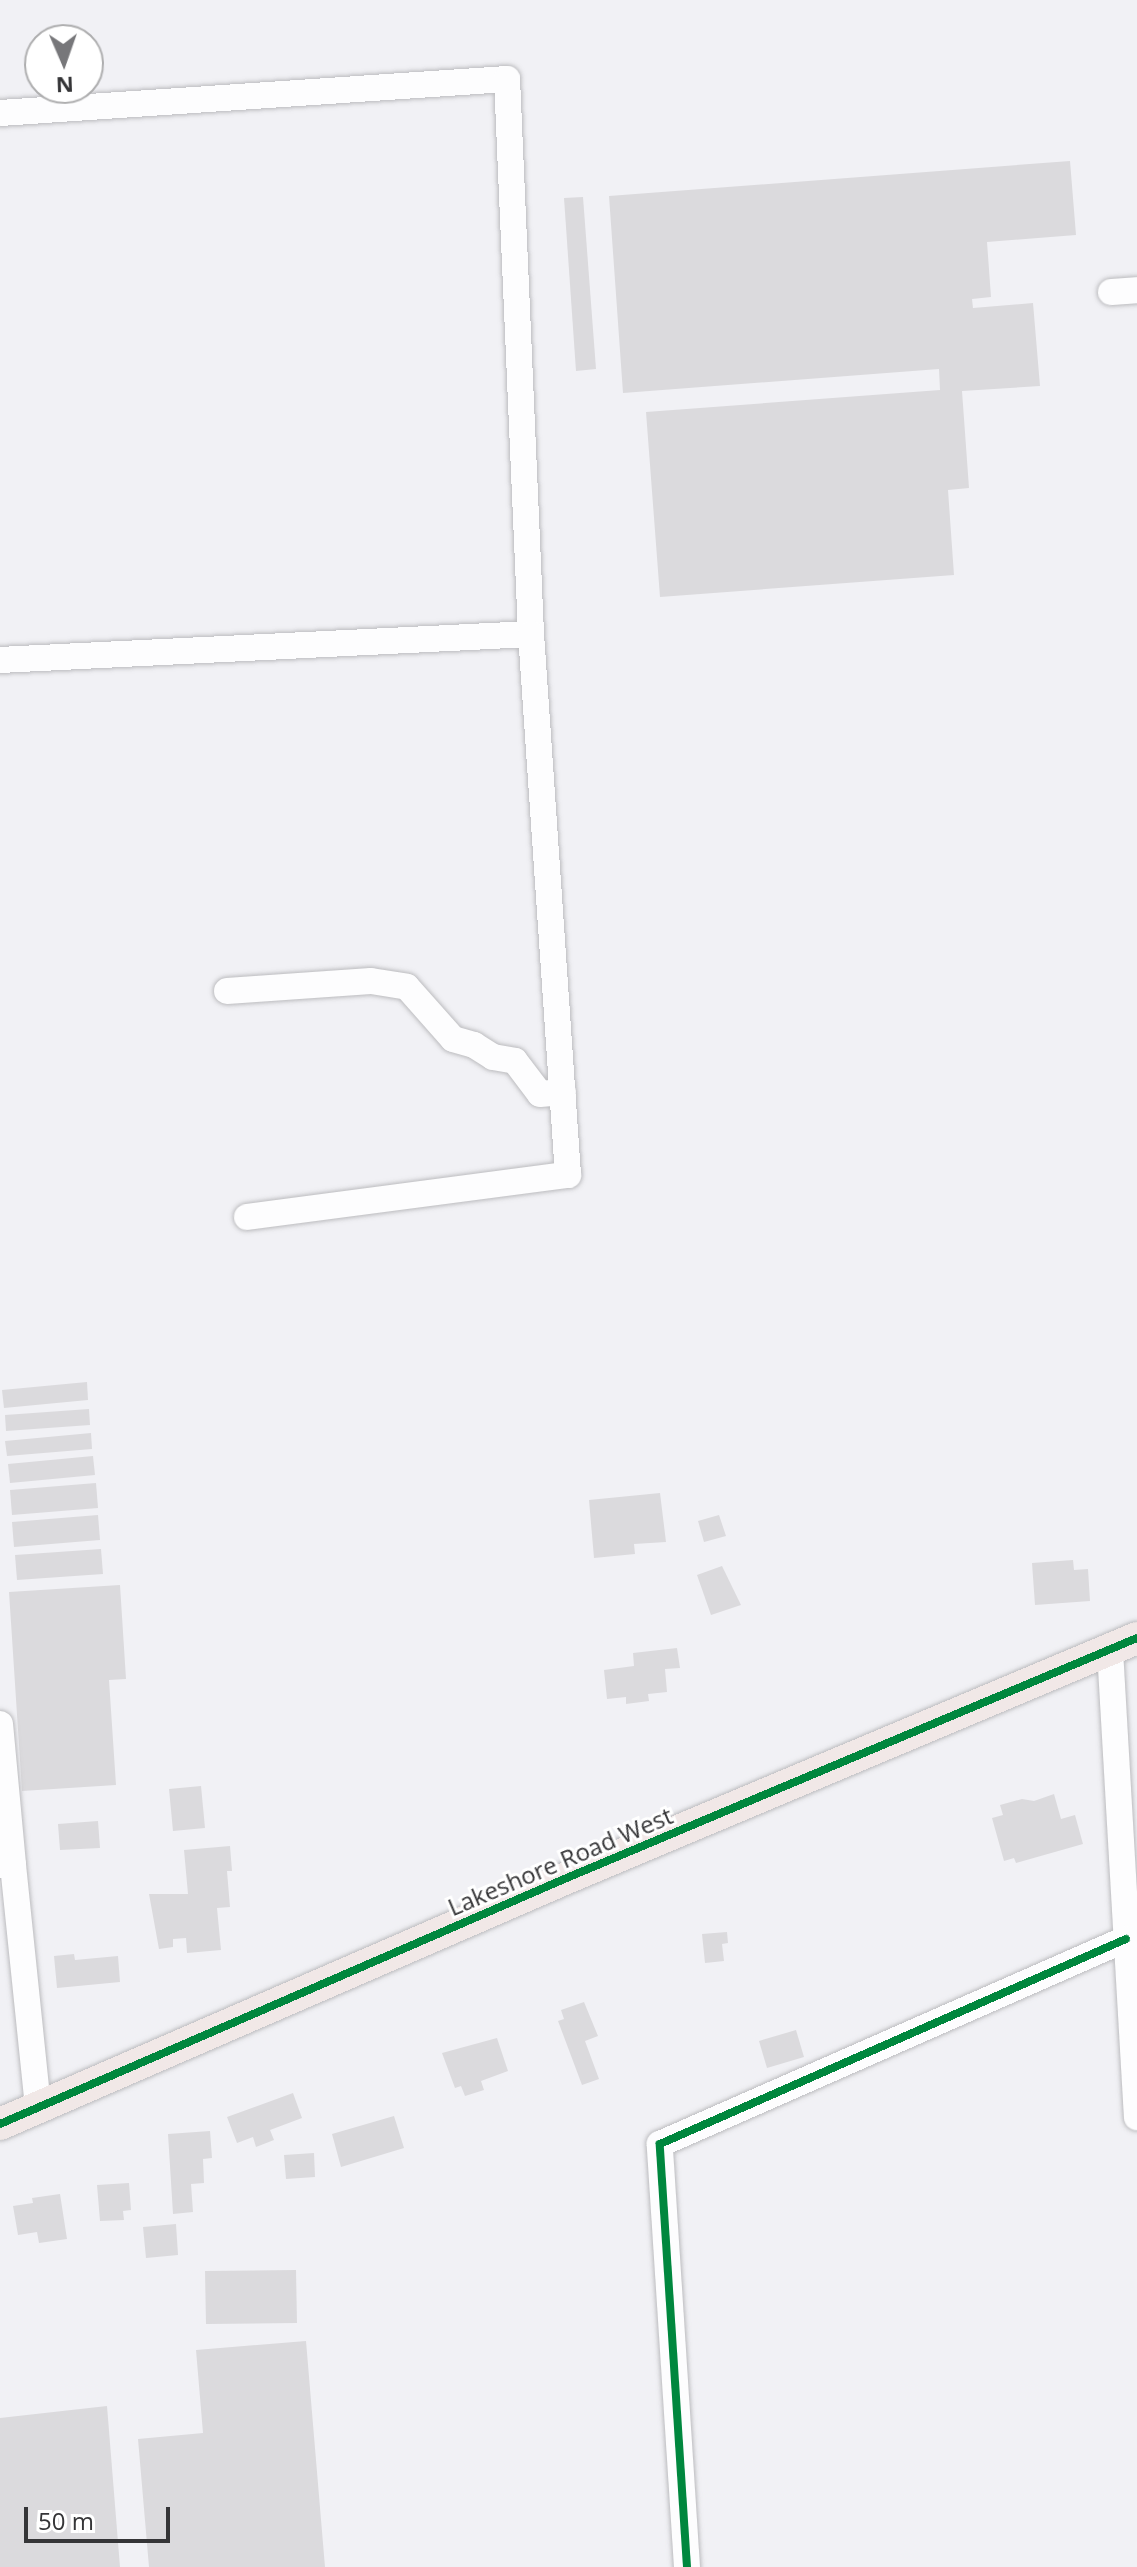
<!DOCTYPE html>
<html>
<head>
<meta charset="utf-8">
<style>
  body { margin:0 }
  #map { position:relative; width:1137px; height:2567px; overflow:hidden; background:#f1f1f5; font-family:"Open Sans",sans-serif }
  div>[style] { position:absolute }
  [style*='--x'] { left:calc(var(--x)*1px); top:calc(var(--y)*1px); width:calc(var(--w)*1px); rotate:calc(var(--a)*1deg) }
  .building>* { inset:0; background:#dbdadd }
  .roads { filter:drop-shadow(0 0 2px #bcbcbf) drop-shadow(0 0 2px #bcbcbf) }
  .minor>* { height:26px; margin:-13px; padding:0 13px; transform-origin:13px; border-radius:13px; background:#fdfdfe }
  .major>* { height:32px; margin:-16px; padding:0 16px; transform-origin:16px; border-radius:16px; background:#f1e8e7 }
  .cycleway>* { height:8px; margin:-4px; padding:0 4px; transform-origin:4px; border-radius:4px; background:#00873e }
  span { translate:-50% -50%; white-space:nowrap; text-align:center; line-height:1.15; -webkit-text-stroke:6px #fff; paint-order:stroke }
  .street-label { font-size:24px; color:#353537 }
  .north { position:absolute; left:24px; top:24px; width:80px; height:80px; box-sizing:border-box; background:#fff; border:2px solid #aeaeaf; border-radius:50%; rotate:178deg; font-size:22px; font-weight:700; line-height:32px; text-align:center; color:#353537 }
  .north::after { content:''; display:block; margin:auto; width:28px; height:36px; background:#77777a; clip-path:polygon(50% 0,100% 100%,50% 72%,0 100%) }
  .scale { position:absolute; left:24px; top:2507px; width:146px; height:36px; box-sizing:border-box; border:4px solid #353537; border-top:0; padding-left:10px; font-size:24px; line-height:28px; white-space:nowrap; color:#353537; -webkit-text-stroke:6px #fff; paint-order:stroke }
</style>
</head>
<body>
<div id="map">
  <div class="building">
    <i style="clip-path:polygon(1070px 161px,1076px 235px,987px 242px,991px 297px,972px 299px,973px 308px,1033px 303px,1040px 386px,962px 391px,969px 488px,948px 490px,954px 575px,660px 597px,646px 412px,940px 390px,939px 369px,623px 393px,609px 196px)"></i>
    <i style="clip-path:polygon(583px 197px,596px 369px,576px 371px,564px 198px)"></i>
    <i style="clip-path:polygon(87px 1382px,88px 1400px,4px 1408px,2px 1390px)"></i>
    <i style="clip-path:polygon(89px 1409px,90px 1425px,6px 1431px,5px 1415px)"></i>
    <i style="clip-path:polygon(91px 1433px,92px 1449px,7px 1456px,5px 1441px)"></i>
    <i style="clip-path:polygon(93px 1456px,95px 1475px,10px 1483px,8px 1464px)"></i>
    <i style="clip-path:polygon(96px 1483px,98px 1508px,12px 1515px,10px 1490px)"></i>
    <i style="clip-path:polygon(660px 1493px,666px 1542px,634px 1544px,635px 1554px,594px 1558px,589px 1500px)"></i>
    <i style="clip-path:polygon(98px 1515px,100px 1540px,14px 1547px,12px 1522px)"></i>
    <i style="clip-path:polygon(719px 1515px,726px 1536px,704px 1542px,698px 1521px)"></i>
    <i style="clip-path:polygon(101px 1549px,103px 1574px,17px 1580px,15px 1555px)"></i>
    <i style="clip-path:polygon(1073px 1560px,1074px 1570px,1088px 1569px,1090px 1601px,1035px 1605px,1032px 1563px)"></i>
    <i style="clip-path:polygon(722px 1566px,741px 1605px,711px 1615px,697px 1575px)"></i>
    <i style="clip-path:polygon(120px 1585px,126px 1679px,109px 1680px,116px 1785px,22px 1791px,9px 1592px)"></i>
    <i style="clip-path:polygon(677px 1648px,680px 1668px,665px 1669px,667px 1692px,648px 1694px,649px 1701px,626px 1704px,626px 1697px,607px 1699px,604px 1670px,634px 1666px,633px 1653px)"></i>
    <i style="clip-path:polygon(201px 1786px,205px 1828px,173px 1831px,169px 1789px)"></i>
    <i style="clip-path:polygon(1054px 1794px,1061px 1819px,1075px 1815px,1083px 1844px,1016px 1863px,1014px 1858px,1004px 1861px,992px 1818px,1003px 1815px,1000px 1805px,1022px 1799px,1034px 1801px)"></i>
    <i style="clip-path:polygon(98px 1821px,100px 1848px,60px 1850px,58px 1824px)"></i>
    <i style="clip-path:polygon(230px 1846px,232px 1871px,227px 1871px,230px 1907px,217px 1908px,221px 1950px,187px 1953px,186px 1938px,173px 1939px,173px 1947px,159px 1949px,149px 1894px,188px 1894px,184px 1850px)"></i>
    <i style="clip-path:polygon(727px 1932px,728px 1943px,722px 1944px,724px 1961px,705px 1963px,702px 1934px)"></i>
    <i style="clip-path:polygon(74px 1954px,75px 1960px,118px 1956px,120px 1982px,57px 1988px,54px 1956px)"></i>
    <i style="clip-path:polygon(584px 2002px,598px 2036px,585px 2041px,599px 2079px,582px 2085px,558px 2021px,564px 2019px,561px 2010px)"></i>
    <i style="clip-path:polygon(796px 2030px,804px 2057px,767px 2068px,759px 2041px)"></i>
    <i style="clip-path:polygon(497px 2038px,508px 2071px,481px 2081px,484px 2090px,465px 2096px,461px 2086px,455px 2088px,442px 2053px)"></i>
    <i style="clip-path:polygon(293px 2093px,302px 2118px,270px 2130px,274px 2140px,256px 2147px,253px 2137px,237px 2143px,227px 2117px)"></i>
    <i style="clip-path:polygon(394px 2116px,404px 2148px,341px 2167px,332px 2134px)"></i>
    <i style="clip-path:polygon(210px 2131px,212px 2158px,203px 2159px,204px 2183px,191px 2184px,193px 2212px,173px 2214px,168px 2134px)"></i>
    <i style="clip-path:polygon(314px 2153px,315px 2177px,286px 2179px,284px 2155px)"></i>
    <i style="clip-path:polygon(129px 2183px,131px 2210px,123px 2211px,124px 2220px,100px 2221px,97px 2185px)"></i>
    <i style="clip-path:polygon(60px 2194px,67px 2239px,39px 2243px,37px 2232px,18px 2235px,13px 2206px,33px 2203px,32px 2198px)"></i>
    <i style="clip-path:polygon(176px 2224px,178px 2255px,146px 2258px,143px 2227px)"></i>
    <i style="clip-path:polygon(296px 2270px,297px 2323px,206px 2324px,205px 2271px)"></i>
    <i style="clip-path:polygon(306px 2341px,325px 2567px,149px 2567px,138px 2439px,203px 2433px,196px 2350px)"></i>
    <i style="clip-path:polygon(107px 2406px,120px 2567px,0 2567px,0 2418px)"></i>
  </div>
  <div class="roads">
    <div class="minor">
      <i style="--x:0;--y:113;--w:508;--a:-3.84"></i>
      <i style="--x:507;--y:79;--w:556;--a:87.52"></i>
      <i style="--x:531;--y:634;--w:532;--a:177.2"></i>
      <i style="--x:1111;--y:292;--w:26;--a:-4"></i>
      <i style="--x:227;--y:991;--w:144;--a:-4"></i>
      <i style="--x:371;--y:981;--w:36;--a:9"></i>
      <i style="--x:407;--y:987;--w:69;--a:48.5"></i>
      <i style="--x:453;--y:1039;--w:22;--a:16"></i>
      <i style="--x:474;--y:1045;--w:22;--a:32"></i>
      <i style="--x:493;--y:1057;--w:22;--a:10"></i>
      <i style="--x:515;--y:1061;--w:41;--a:52.9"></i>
      <i style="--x:540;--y:1094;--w:23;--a:-5"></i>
      <i style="--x:247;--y:1217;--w:324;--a:-7.5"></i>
      <i style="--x:568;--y:1175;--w:542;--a:-93.91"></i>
      <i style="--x:1110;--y:1650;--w:468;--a:86.7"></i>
      <i style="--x:0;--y:1724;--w:142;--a:84.7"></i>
      <i style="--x:0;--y:1865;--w:13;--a:0"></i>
      <i style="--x:13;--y:1865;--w:244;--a:84.1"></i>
      <i style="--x:687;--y:2567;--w:424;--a:-93.7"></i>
      <i style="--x:660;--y:2144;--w:509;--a:-23.75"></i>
    </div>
    <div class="major">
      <i style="--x:0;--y:2124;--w:620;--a:-23.47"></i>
      <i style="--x:569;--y:1877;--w:616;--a:-22.82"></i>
    </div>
  </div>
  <div class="cycleway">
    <i style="--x:0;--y:2124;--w:620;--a:-23.47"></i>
    <i style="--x:569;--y:1877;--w:616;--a:-22.82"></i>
    <i style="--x:687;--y:2567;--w:424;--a:-93.7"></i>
    <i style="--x:660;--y:2144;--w:509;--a:-23.75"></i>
  </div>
  <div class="street-label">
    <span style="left:560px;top:1861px;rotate:-23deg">Lakeshore Road West</span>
  </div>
  <div class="north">N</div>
  <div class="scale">50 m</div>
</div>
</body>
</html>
